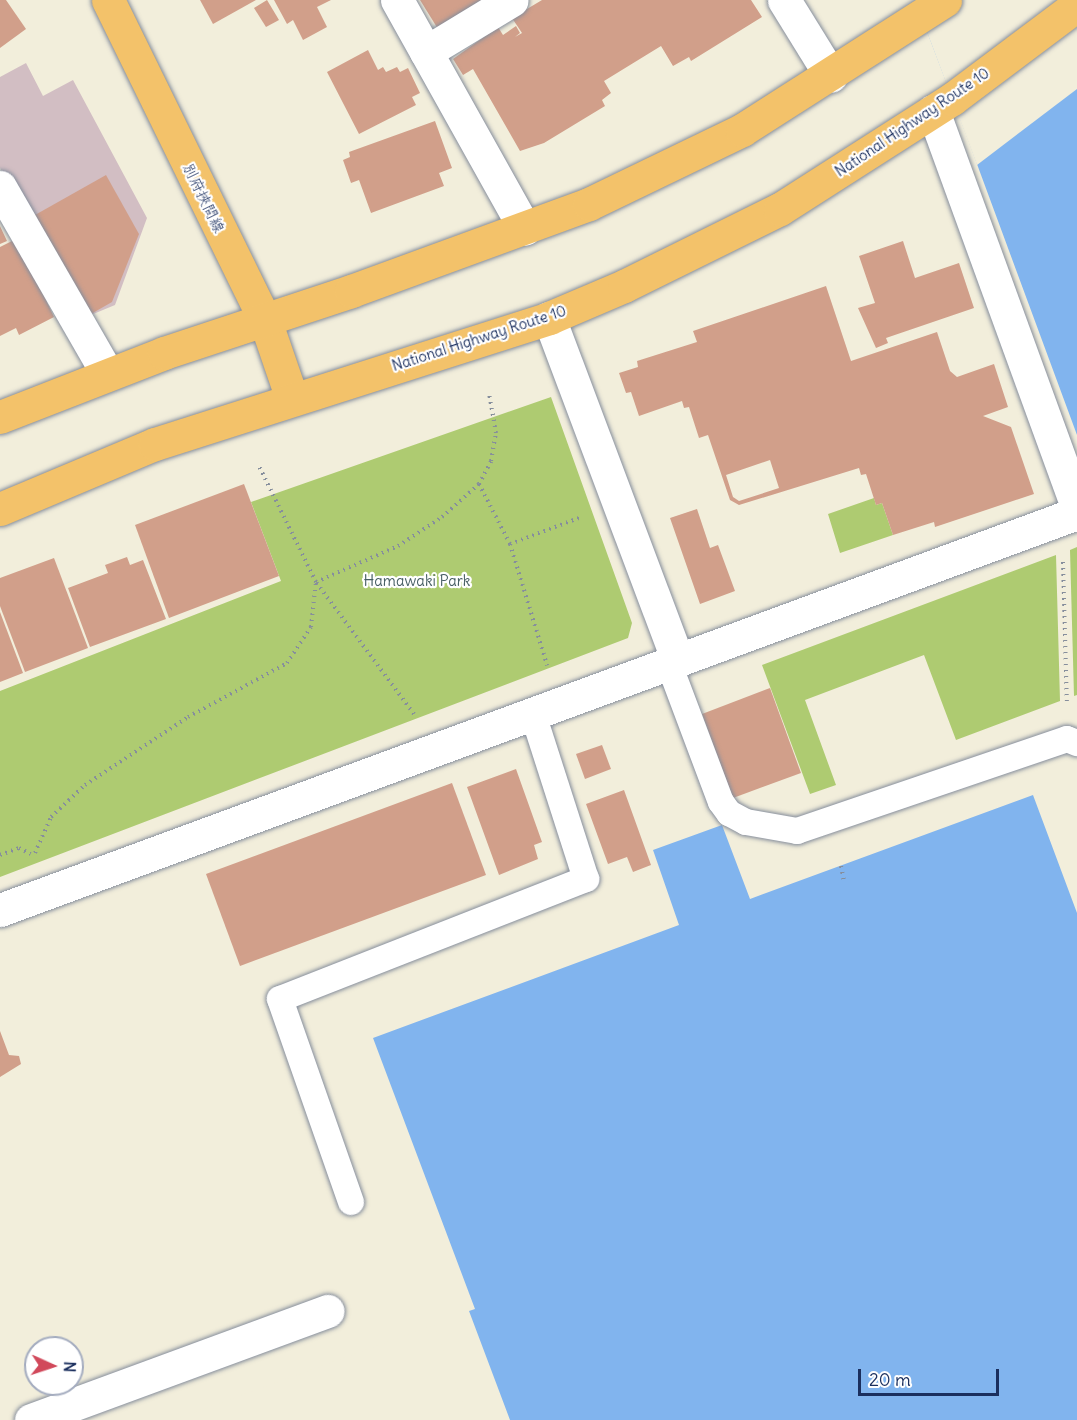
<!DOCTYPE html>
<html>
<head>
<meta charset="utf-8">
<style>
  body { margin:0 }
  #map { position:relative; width:1077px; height:1420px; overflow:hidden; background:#f2eedb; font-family:Delius,"Klee One",sans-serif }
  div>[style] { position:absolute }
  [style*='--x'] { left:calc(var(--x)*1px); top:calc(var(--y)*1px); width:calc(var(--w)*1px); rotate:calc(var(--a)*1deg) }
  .industrial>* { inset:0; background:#d2bec3 }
  .green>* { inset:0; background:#aecb71 }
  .water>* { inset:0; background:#81b4ee }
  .pier>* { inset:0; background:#f2eedb }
  .building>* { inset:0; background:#d19f8a }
  .path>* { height:4px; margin-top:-2px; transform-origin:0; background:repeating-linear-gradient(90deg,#868e9c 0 1.5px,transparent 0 6px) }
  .roads { filter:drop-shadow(0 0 2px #868e9c) drop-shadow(0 0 2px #868e9c) }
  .service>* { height:26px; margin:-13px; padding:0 13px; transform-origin:13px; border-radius:13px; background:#fff }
  .minor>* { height:33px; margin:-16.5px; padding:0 16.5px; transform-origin:16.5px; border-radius:16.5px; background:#fff }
  .tertiary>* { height:33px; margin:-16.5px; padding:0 16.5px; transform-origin:16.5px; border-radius:16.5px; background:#fff }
  .primary>* { height:33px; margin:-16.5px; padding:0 16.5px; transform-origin:16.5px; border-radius:16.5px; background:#f3c26a }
  .trunk>* { height:33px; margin:-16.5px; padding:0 16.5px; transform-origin:16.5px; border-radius:16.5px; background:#f3c26a }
  span { translate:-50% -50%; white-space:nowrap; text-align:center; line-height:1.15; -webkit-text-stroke:4.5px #fff; paint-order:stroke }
  .street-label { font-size:15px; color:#1b2f5e }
  .park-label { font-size:15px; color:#475e64 }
  .north { position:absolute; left:24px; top:1336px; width:60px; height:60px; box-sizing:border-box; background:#fff; border:2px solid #a4acbf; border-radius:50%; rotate:93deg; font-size:16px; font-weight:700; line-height:24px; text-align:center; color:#1b2f5e }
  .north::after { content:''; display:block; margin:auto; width:21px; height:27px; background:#d1495b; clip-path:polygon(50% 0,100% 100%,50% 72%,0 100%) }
  .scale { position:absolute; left:858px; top:1369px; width:141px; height:27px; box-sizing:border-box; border:3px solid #1b2f5e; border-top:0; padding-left:8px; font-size:18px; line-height:21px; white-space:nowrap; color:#1b2f5e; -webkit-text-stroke:4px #fff; paint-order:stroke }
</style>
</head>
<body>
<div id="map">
  <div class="industrial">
    <i style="clip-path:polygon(26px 63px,43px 96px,73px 80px,147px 218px,115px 305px,86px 317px,0 168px,0 77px)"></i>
  </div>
  <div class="green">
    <i style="clip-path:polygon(551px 397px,632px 623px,628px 638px,0 877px,0 691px,281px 581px,251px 502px)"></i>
    <i style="clip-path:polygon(874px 498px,876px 505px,882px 503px,893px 535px,840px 553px,828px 514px)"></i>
    <i style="clip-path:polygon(1077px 547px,1077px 695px,1074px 696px,1070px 550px)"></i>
    <i style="clip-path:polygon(1056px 555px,1060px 701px,956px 740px,924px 655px,805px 700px,836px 785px,810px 794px,762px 665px)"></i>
  </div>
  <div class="water">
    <i style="clip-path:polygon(915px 0,1077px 0,1077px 435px,967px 137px)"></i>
    <i style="clip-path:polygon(1033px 795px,1077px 913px,1077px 1420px,510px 1420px,469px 1311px,475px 1309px,373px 1038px,679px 925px,653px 850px,722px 825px,750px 899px)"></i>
  </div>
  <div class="pier">
    <i style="clip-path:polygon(915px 0,1077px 0,1077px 89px,977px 165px)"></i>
    <i style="clip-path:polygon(434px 1325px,469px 1420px,173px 1420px)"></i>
  </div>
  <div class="building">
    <i style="clip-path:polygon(0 0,6px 0,26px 29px,0 48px)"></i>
    <i style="clip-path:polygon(200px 0,256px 0,213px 24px)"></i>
    <i style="clip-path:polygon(267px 0,279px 20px,266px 27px,254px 8px)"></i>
    <i style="clip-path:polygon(274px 0,331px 0,317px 7px,327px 27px,303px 40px,293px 20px,287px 24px)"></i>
    <i style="clip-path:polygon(420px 0,486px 0,438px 29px)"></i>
    <i style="clip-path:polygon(542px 0,751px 0,762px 17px,691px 61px,689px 57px,673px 66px,661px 46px,604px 81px,611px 93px,602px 100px,605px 106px,544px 143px,520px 151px,473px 69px,463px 75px,453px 59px,498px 27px,503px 35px,516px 26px,520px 33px,515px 37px,522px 33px,512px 18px)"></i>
    <i style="clip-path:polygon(368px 50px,378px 70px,383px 67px,386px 72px,397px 67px,400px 72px,408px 68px,420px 93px,412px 97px,416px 105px,359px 134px,327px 72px)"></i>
    <i style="clip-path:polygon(435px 121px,452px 168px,439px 173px,444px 186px,371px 213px,359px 180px,351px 183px,343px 160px,350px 157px,349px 152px)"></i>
    <i style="clip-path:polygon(106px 175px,139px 234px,112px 302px,91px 314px,35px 215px)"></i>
    <i style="clip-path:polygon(0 226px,7px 241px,0 244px)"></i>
    <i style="clip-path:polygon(16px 239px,51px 298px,46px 300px,54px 317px,19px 335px,16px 328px,0 336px,0 247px)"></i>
    <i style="clip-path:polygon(903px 241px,915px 278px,959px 263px,974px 308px,886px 338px,888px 343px,876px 348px,858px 308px,875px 303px,859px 256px)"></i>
    <i style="clip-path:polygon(evenodd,826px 286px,851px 361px,937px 332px,950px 371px,957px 377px,994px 364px,1008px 407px,983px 416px,1011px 427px,1034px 494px,935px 527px,934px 522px,893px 535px,882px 503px,876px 505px,866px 474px,861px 475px,859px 468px,739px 505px,730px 500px,708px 435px,699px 438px,689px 407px,684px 408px,682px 401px,639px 416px,631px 392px,626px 393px,619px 373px,638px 367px,637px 361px,697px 342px,693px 331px,826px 286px,770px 460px,779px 488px,739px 501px,733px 497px,726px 475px,770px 460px)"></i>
    <i style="clip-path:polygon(244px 484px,279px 576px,169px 618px,135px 525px)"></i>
    <i style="clip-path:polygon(697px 509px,710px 548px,718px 545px,735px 591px,700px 604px,670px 518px)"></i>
    <i style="clip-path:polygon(127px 557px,130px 565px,143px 560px,166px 619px,90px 647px,68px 588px,108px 573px,105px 565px)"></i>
    <i style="clip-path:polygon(54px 558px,88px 648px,25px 672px,0 606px,0 578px)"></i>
    <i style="clip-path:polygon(0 612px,23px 673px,0 682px)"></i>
    <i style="clip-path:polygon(770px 688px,801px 773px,733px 798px,702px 714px)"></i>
    <i style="clip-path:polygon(602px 745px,611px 769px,585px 779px,576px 754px)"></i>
    <i style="clip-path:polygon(516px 769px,542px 842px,534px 845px,538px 859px,499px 875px,467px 787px)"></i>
    <i style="clip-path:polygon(452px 783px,486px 875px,240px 966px,206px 874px)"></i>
    <i style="clip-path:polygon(624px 790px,651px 865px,633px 872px,627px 857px,608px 864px,586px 804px)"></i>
    <i style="clip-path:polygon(0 1031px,9px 1055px,19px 1056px,21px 1064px,0 1077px)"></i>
  </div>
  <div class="path">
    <i style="--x:479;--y:484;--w:68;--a:62.7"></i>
    <i style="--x:510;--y:544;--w:127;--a:73"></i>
    <i style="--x:510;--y:544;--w:76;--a:-20.8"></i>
    <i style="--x:1063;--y:562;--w:139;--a:88.4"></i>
    <i style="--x:414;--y:714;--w:164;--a:-126.6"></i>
    <i style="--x:316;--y:582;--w:90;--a:-23.7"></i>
    <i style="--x:398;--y:546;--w:53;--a:-33.4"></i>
    <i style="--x:442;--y:517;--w:50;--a:-41.7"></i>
    <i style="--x:479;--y:484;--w:26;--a:-62"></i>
    <i style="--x:491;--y:461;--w:28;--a:-80"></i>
    <i style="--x:496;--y:433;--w:39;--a:-100"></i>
    <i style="--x:35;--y:853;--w:39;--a:-66"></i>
    <i style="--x:51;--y:817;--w:47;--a:-43.3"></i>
    <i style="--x:85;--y:785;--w:123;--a:-33.4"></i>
    <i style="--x:188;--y:717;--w:113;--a:-28.6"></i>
    <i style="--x:287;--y:663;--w:43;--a:-56.3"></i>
    <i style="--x:311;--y:627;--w:45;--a:-83.7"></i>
    <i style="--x:316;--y:582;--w:131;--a:-116.2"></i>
    <i style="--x:0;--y:855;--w:20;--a:-20"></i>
    <i style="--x:19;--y:848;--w:13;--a:27"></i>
    <i style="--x:841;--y:866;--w:16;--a:79"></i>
  </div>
  <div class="roads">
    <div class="service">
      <i style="--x:669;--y:664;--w:147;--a:69.4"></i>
      <i style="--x:721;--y:802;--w:14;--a:54"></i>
      <i style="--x:729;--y:813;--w:19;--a:28"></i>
      <i style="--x:746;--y:822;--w:52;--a:10"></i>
      <i style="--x:797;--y:831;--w:285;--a:-18.8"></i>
      <i style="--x:1067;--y:739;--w:11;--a:22"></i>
      <i style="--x:351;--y:1202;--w:215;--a:-109.3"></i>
      <i style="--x:280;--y:999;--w:329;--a:-21.4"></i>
      <i style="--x:586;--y:879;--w:173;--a:-107.8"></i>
    </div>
    <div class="minor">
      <i style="--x:397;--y:0;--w:262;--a:60.8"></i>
      <i style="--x:784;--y:0;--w:89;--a:58.3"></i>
      <i style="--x:426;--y:52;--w:100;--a:-31.2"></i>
      <i style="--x:933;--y:111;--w:421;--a:70"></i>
      <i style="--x:0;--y:187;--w:215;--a:60.1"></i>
      <i style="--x:549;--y:318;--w:366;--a:69.4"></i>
      <i style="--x:31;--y:1420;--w:316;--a:-20.2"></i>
    </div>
    <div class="tertiary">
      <i style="--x:0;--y:910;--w:1148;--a:-20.23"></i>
    </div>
    <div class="primary">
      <i style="--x:108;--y:0;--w:356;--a:63.9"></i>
      <i style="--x:265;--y:320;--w:83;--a:71.1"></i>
    </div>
    <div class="trunk">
      <i style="--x:0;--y:417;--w:176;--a:-21.3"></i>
      <i style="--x:164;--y:353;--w:197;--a:-18.3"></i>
      <i style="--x:351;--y:291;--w:253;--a:-20.1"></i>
      <i style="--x:589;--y:204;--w:170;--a:-25.8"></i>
      <i style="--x:742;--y:130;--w:241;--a:-32.6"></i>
      <i style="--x:0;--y:509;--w:168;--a:-22.8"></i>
      <i style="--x:155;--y:444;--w:414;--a:-17.7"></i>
      <i style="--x:549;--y:318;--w:82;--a:-23.1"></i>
      <i style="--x:624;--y:286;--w:174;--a:-26.3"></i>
      <i style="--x:780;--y:209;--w:204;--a:-32.6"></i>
      <i style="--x:952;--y:99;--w:156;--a:-36.9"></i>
    </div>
  </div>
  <div class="street-label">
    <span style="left:912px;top:122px;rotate:-34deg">National Highway Route 10</span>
    <span style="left:204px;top:198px;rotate:64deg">別府挾間線</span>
    <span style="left:479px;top:338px;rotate:-18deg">National Highway Route 10</span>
  </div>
  <div class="park-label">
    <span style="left:417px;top:581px">Hamawaki Park</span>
  </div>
  <div class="north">N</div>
  <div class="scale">20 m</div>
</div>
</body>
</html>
